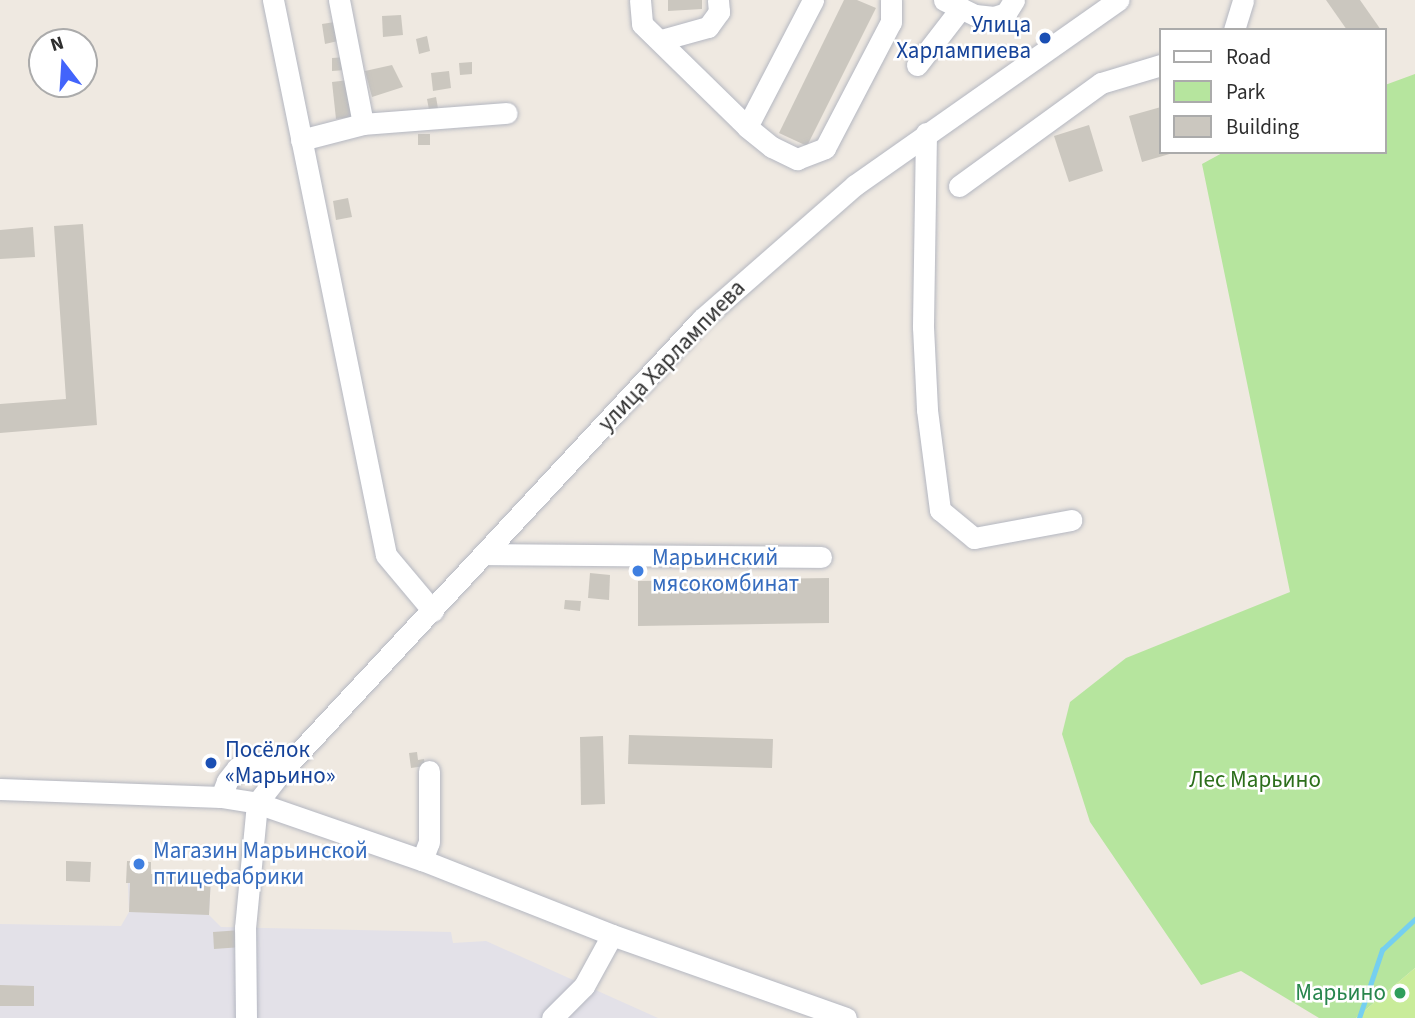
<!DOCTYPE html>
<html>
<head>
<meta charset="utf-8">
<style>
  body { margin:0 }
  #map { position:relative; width:1415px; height:1018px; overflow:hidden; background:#efe9e1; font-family:"Source Sans 3",sans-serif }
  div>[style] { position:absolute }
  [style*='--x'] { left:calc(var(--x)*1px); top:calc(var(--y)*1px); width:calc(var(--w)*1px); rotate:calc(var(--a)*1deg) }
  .industrial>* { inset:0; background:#e3e1e8 }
  .green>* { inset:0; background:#b6e59e }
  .pitch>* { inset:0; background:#c9ec9a }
  .stream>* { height:4.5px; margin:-2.25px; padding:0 2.25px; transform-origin:2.25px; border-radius:2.25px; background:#75cff0 }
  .building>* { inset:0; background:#cbc7bf }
  .roads { filter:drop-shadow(0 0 2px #b4b7c1) drop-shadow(0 0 2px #b4b7c1) }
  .minor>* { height:21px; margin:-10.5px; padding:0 10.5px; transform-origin:10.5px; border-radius:10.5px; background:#fff }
  .dots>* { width:19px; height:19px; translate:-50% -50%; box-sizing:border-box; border:4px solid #fff; border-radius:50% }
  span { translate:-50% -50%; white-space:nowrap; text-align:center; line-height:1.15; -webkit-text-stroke:5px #fff; paint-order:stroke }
  .transit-label { font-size:23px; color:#164399 }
  .right { translate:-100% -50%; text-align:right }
  .left { translate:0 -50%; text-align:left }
  .street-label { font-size:23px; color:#2e2e2e }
  .shop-label { font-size:23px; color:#366cbe }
  .park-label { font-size:23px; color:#2c6e1b }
  .leisure-label { font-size:23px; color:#27864d }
  .legend { position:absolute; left:1159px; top:28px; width:228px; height:126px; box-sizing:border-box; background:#fff; border:2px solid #ababab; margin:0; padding:9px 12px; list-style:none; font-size:21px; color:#2e2e2e }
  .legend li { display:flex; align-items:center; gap:14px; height:35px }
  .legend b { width:35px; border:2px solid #ababab }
  .north { position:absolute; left:28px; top:28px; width:70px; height:70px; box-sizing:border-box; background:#fff; border:2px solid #ababab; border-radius:50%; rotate:343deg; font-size:19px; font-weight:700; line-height:28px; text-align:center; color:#2e2e2e }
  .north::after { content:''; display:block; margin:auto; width:24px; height:32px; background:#4264fb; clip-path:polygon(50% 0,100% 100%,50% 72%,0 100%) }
</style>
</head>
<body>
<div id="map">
  <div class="industrial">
    <i style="clip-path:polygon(127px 861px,151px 862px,151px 874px,211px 877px,209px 915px,221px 927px,451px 932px,453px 943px,486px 941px,658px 1018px,0 1018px,0 924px,121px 926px,129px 912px)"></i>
  </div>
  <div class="green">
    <i style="clip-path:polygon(1415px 74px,1415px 968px,1356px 1018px,1319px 1018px,1241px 971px,1201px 985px,1090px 822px,1062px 734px,1070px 702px,1126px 658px,1290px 592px,1202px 164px,1224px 152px,1385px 152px,1385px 85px)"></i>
  </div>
  <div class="pitch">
    <i style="clip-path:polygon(1415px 968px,1415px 1018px,1356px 1018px)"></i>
  </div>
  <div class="stream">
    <i style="--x:1359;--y:1018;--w:72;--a:-71.3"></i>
    <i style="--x:1382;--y:950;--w:45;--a:-43.2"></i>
  </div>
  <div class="building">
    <i style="clip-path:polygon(668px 0,702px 0,702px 9px,668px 11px)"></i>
    <i style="clip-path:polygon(844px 0,857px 0,876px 8px,807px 146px,779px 133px)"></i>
    <i style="clip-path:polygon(1326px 0,1360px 0,1381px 30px,1347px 30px)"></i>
    <i style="clip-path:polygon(401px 15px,403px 35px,383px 37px,382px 16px)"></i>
    <i style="clip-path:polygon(335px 22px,338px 41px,325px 44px,322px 24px)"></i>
    <i style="clip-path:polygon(427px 36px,430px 51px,419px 54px,416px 39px)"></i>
    <i style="clip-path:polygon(346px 57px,346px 70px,332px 71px,332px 58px)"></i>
    <i style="clip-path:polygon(472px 62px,472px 74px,460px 75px,459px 63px)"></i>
    <i style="clip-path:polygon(392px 65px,403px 87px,372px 97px,365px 71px)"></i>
    <i style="clip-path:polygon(449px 71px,451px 88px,433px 91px,431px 73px)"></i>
    <i style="clip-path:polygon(349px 80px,353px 117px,336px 119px,332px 82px)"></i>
    <i style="clip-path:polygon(436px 97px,439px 114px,430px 115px,427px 99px)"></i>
    <i style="clip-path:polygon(1161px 107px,1161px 152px,1173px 153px,1142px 162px,1129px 116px)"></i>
    <i style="clip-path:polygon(1089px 125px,1103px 171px,1069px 182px,1054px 136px)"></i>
    <i style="clip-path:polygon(418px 134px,430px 134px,430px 145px,418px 145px)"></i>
    <i style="clip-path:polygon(348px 198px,352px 217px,336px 220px,333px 201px)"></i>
    <i style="clip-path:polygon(83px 224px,97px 425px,0 433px,0 404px,66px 399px,54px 226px)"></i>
    <i style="clip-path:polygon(33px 227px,35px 257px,0 259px,0 230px)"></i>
    <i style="clip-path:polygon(590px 573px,610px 575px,609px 600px,588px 598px)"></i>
    <i style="clip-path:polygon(829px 578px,829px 623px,638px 626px,638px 581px)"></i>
    <i style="clip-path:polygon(565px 600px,581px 601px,580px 611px,564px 609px)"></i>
    <i style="clip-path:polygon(629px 735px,773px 739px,772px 768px,628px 764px)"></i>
    <i style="clip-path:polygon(603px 736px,605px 804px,581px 805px,580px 737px)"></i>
    <i style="clip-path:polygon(417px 752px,418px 760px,424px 759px,425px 766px,411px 768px,409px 753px)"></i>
    <i style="clip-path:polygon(66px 861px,91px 862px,90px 882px,66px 881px)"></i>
    <i style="clip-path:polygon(127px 861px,151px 862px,151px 874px,211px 877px,209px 915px,129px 912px,130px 883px,126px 883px)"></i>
    <i style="clip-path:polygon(241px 930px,242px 947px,214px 949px,213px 932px)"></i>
    <i style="clip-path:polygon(0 985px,34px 986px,34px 1006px,0 1006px)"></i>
  </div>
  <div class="roads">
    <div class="minor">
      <i style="--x:273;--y:0;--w:566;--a:78.49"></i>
      <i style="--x:386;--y:555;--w:73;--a:50"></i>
      <i style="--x:339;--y:0;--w:126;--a:79"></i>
      <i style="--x:640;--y:0;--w:24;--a:85"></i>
      <i style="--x:642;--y:24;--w:147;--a:44.4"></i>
      <i style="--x:747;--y:127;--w:32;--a:39"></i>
      <i style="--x:772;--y:147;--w:28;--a:26"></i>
      <i style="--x:797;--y:159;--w:30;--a:-21"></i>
      <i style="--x:825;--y:148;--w:142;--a:-62.4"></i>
      <i style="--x:891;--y:22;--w:22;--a:-90"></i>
      <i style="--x:944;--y:0;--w:34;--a:26"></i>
      <i style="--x:975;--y:15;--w:19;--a:6"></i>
      <i style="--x:994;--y:17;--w:13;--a:-18"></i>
      <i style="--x:1006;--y:13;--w:15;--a:-58"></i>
      <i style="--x:1234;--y:30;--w:31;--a:-73"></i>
      <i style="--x:661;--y:40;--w:49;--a:-15.5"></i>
      <i style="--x:708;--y:27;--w:19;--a:-54"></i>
      <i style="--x:719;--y:12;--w:12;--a:-95"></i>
      <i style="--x:917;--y:65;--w:72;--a:-52.3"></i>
      <i style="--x:747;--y:127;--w:143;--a:-62.5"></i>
      <i style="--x:926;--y:133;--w:194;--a:90.9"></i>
      <i style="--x:923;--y:327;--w:83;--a:87.2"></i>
      <i style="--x:927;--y:410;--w:101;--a:82.6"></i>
      <i style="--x:940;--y:510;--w:44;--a:39.5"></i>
      <i style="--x:974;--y:538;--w:99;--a:-10.5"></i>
      <i style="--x:301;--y:140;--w:64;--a:-14.5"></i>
      <i style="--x:363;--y:124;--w:144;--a:-4.4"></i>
      <i style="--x:959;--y:186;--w:175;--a:-36"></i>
      <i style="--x:1101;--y:83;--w:63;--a:-16.7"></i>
      <i style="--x:484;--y:554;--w:337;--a:0.5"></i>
      <i style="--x:0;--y:789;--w:221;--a:2.1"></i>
      <i style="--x:221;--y:797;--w:36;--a:9"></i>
      <i style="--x:257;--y:803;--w:175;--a:19.1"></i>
      <i style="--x:422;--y:860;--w:204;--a:21.5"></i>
      <i style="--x:612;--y:935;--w:248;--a:19.5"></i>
      <i style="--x:221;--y:797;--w:17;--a:-69"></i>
      <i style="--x:227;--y:781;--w:16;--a:-52"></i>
      <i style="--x:237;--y:768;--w:35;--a:-12"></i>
      <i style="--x:271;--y:761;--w:15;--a:48"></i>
      <i style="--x:422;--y:860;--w:19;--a:-69"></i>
      <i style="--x:429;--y:842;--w:71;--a:-90"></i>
      <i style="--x:246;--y:1018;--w:90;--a:-90.6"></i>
      <i style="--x:245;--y:928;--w:126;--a:-84.5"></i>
      <i style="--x:257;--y:803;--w:39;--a:-52"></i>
      <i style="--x:281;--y:772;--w:618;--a:-47.1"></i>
      <i style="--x:702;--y:319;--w:203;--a:-41.2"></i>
      <i style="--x:855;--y:185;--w:322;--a:-35.1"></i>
      <i style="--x:552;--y:1018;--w:45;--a:-45"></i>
      <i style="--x:584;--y:986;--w:58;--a:-61.2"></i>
    </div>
  </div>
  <div class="dots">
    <i style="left:1045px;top:38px;background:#1a4fb4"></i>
    <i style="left:638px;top:571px;background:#3f7fe0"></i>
    <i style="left:211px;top:763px;background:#1a4fb4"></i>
    <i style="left:139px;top:864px;background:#3f7fe0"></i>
    <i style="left:1400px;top:993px;background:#2e9e5b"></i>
  </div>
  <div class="transit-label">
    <span class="right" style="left:1031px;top:38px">Улица<br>Харлампиева</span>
    <span class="left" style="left:225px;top:763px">Посёлок<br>«Марьино»</span>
  </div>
  <div class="street-label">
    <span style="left:672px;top:356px;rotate:-46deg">улица Харлампиева</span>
  </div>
  <div class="shop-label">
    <span class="left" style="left:652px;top:571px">Марьинский<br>мясокомбинат</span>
    <span class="left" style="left:153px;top:864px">Магазин Марьинской<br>птицефабрики</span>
  </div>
  <div class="park-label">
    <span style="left:1255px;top:780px">Лес Марьино</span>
  </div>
  <div class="leisure-label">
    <span class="right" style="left:1386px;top:993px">Марьино</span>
  </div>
  <ul class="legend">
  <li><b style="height:9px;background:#fff"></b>Road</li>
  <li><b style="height:19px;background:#b6e59e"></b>Park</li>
  <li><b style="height:19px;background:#cbc7bf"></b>Building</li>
  </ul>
  <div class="north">N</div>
</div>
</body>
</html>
